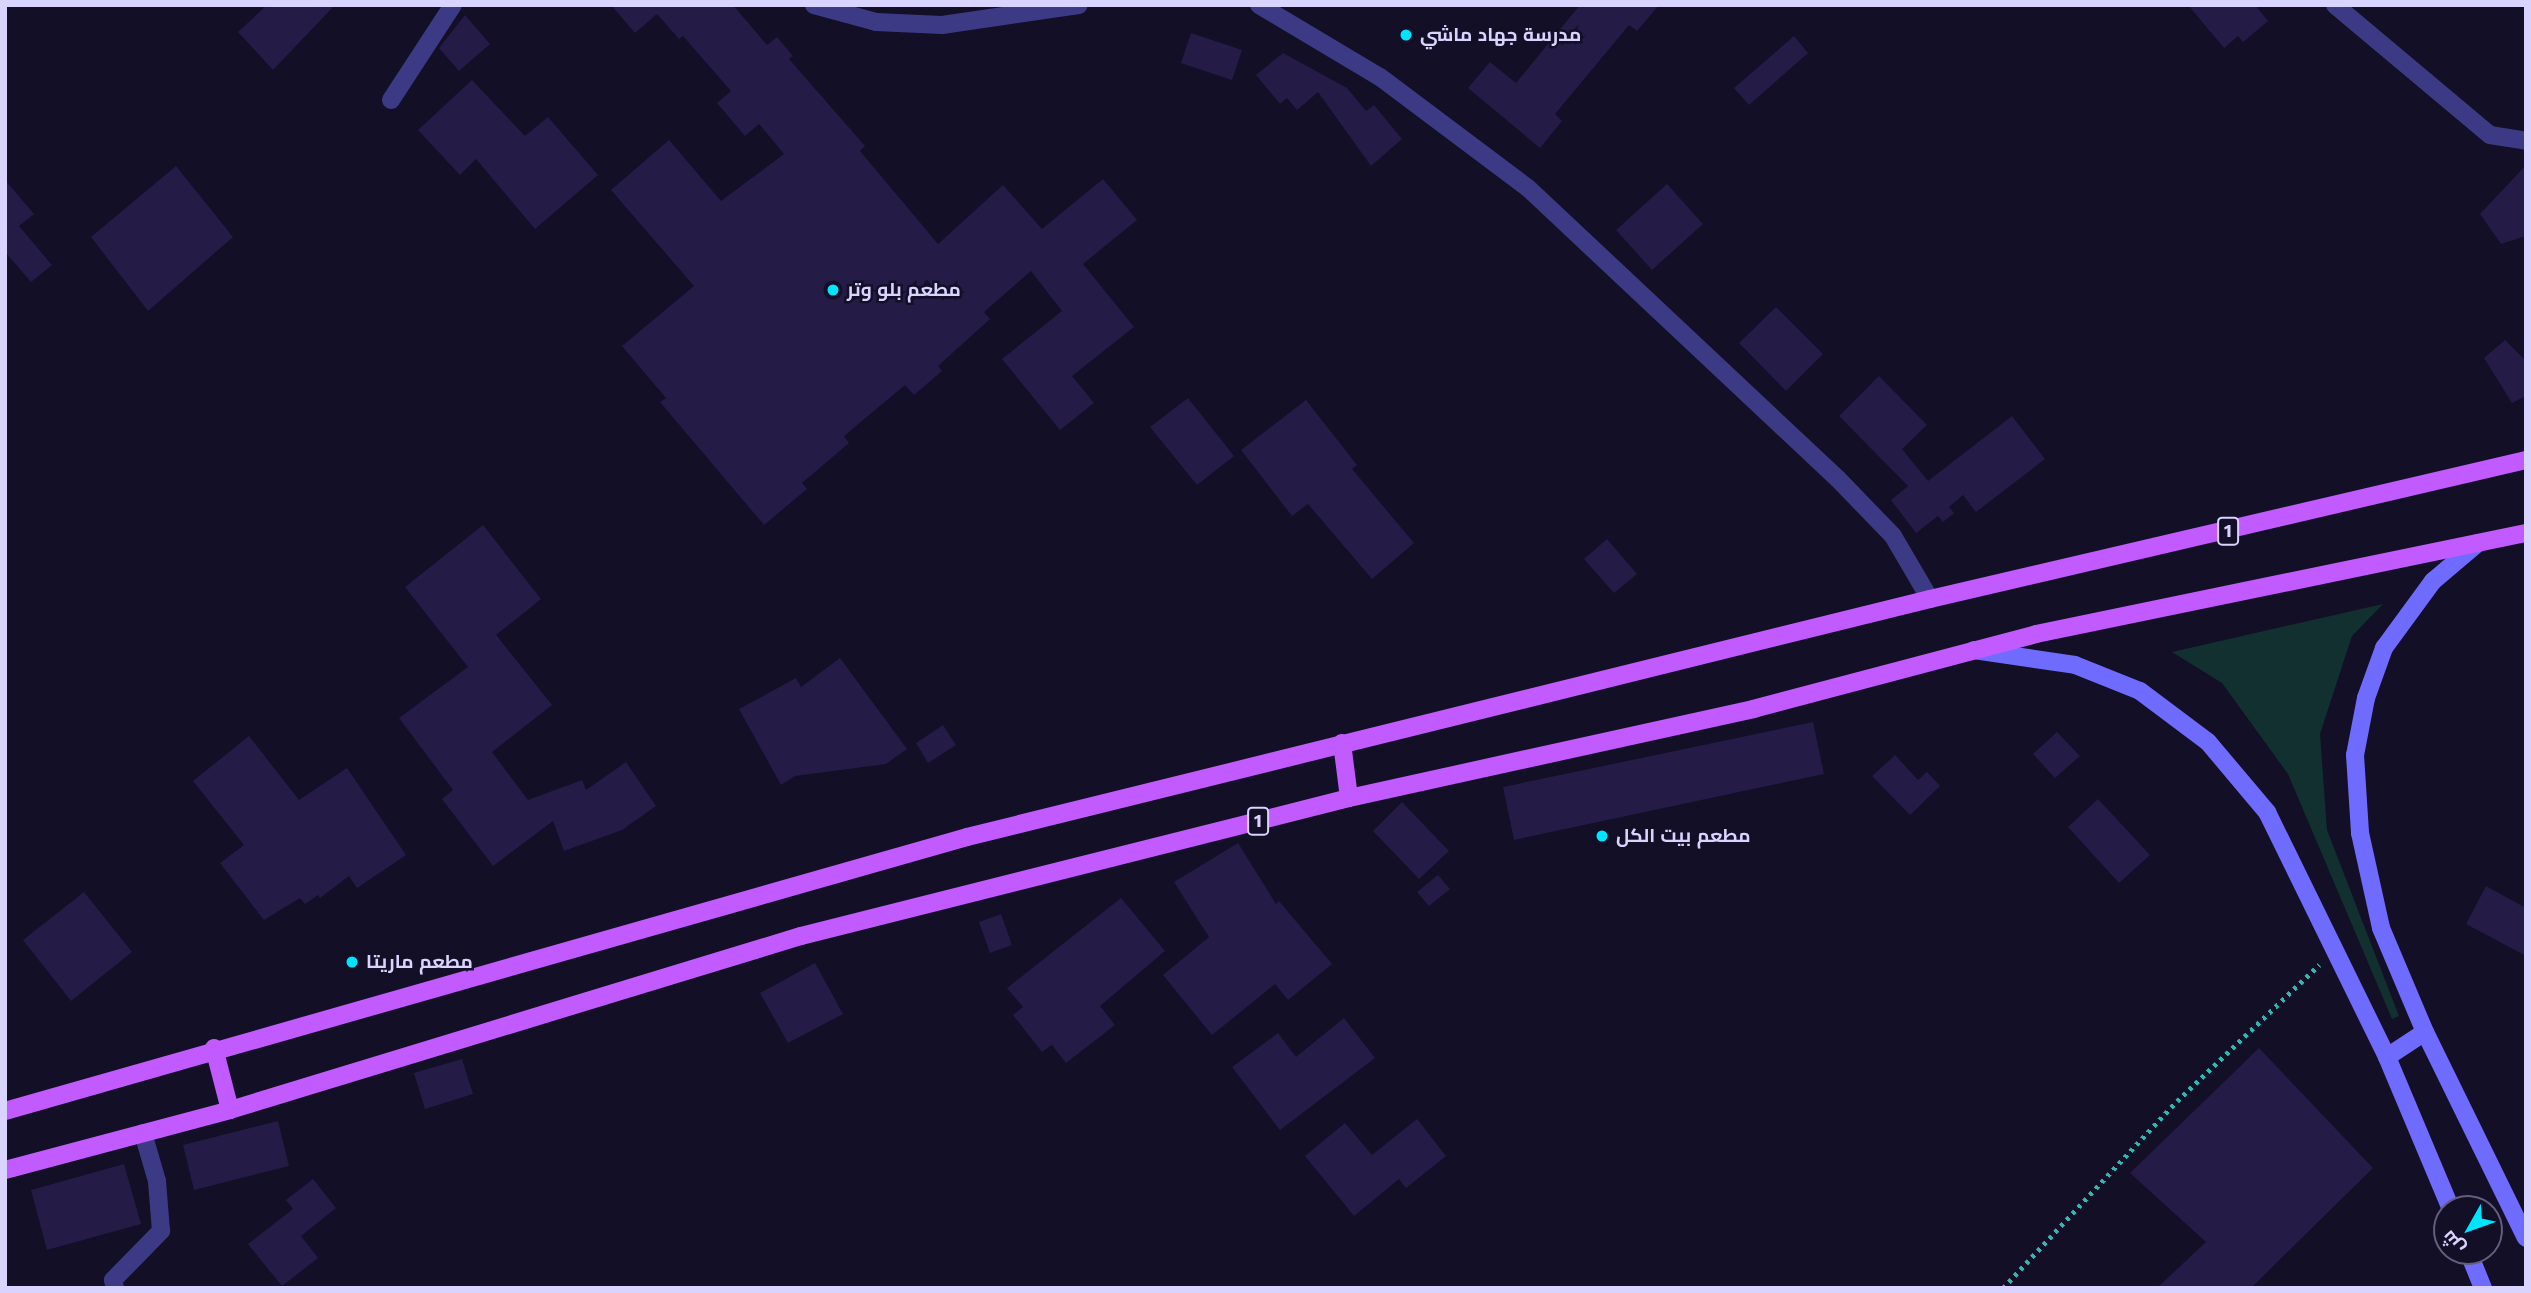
<!DOCTYPE html>
<html>
<head>
<meta charset="utf-8">
<style>
  body { margin:0 }
  #map { position:relative; width:2531px; height:1293px; overflow:hidden; background:#130f26; font-family:"Work Sans",Cairo,sans-serif }
  div>[style] { position:absolute }
  [style*='--x'] { left:calc(var(--x)*1px); top:calc(var(--y)*1px); width:calc(var(--w)*1px); rotate:calc(var(--a)*1deg) }
  .green>* { inset:0; background:#12302f }
  .building>* { inset:0; background:#241b47 }
  .path>* { height:4.5px; margin-top:-2.25px; transform-origin:0; background:repeating-linear-gradient(90deg,#2fb8b0 0 3.5px,transparent 0 8.5px) }
  .minor>* { height:18px; margin:-9px; padding:0 9px; transform-origin:9px; border-radius:9px; background:#3d3a85 }
  .secondary>* { height:18px; margin:-9px; padding:0 9px; transform-origin:9px; border-radius:9px; background:#6f6bff }
  .primary>* { height:18px; margin:-9px; padding:0 9px; transform-origin:9px; border-radius:9px; background:#c25bff }
  .dots>* { width:19px; height:19px; translate:-50% -50%; box-sizing:border-box; border:4px solid #130f26; border-radius:50% }
  span { translate:-50% -50%; white-space:nowrap; text-align:center; line-height:1.15; -webkit-text-stroke:5px #130f26; paint-order:stroke }
  .shield-label span { padding:2px 5px; background:#130f26; border:2px solid; border-radius:5px; -webkit-text-stroke-width:0 }
  .shield-label { font-size:18px; color:#d9d4ff; font-weight:700 }
  .poi-label { font-size:19px; color:#d9d4ff; font-weight:700 }
  .left { translate:0 -50%; text-align:left }
  .frame { position:absolute; inset:0; border:7px solid #d9d4ff; pointer-events:none }
  .north { position:absolute; left:2433px; top:1195px; width:70px; height:70px; box-sizing:border-box; background:#130f26; border:2px solid #625e7d; border-radius:50%; rotate:230deg; font-size:19px; font-weight:700; line-height:28px; text-align:center; color:#d9d4ff }
  .north::after { content:''; display:block; margin:auto; width:24px; height:32px; background:#00e5ff; clip-path:polygon(50% 0,100% 100%,50% 72%,0 100%) }
</style>
</head>
<body>
<div id="map">
  <div class="green">
    <i style="clip-path:polygon(2383px 604px,2352px 636px,2320px 734px,2327px 830px,2399px 1016px,2392px 1019px,2288px 774px,2222px 683px,2172px 652px)"></i>
  </div>
  <div class="building">
    <i style="clip-path:polygon(267px 5px,335px 5px,273px 70px,238px 32px)"></i>
    <i style="clip-path:polygon(611px 5px,733px 5px,767px 45px,777px 37px,793px 56px,789px 59px,865px 146px,860px 151px,938px 244px,1003px 185px,1042px 229px,1103px 179px,1137px 220px,1083px 264px,1134px 327px,1072px 376px,1094px 403px,1060px 430px,1002px 359px,1062px 311px,1031px 271px,984px 312px,990px 319px,938px 366px,942px 371px,914px 395px,905px 385px,844px 436px,849px 443px,802px 483px,807px 489px,764px 525px,660px 402px,666px 398px,622px 346px,694px 286px,611px 190px,669px 140px,721px 201px,784px 154px,759px 124px,745px 136px,717px 103px,731px 91px,683px 36px,679px 39px,657px 14px,635px 33px)"></i>
    <i style="clip-path:polygon(1580px 5px,1659px 5px,1637px 31px,1629px 25px,1555px 114px,1562px 121px,1540px 148px,1468px 88px,1490px 62px,1516px 83px)"></i>
    <i style="clip-path:polygon(2188px 5px,2255px 5px,2268px 21px,2243px 42px,2238px 36px,2224px 48px)"></i>
    <i style="clip-path:polygon(465px 15px,490px 44px,459px 71px,439px 48px)"></i>
    <i style="clip-path:polygon(1191px 33px,1242px 50px,1232px 80px,1181px 63px)"></i>
    <i style="clip-path:polygon(1794px 36px,1808px 53px,1749px 105px,1734px 88px)"></i>
    <i style="clip-path:polygon(1283px 53px,1347px 88px,1366px 111px,1374px 105px,1402px 139px,1371px 166px,1318px 92px,1297px 110px,1287px 98px,1280px 104px,1256px 75px)"></i>
    <i style="clip-path:polygon(472px 80px,525px 136px,548px 117px,598px 175px,535px 229px,476px 159px,460px 175px,418px 130px)"></i>
    <i style="clip-path:polygon(2526px 165px,2526px 236px,2501px 244px,2480px 214px)"></i>
    <i style="clip-path:polygon(176px 166px,233px 237px,148px 311px,91px 237px)"></i>
    <i style="clip-path:polygon(5px 180px,34px 214px,19px 226px,52px 265px,31px 282px,5px 252px)"></i>
    <i style="clip-path:polygon(1667px 184px,1703px 224px,1652px 270px,1616px 230px)"></i>
    <i style="clip-path:polygon(1776px 307px,1823px 354px,1786px 391px,1739px 343px)"></i>
    <i style="clip-path:polygon(2505px 340px,2526px 361px,2526px 396px,2512px 403px,2484px 358px)"></i>
    <i style="clip-path:polygon(1879px 376px,1927px 425px,1902px 449px,1928px 481px,2012px 416px,2045px 459px,1976px 512px,1963px 495px,1949px 507px,1954px 513px,1943px 522px,1938px 516px,1916px 533px,1891px 500px,1908px 486px,1839px 416px)"></i>
    <i style="clip-path:polygon(1188px 398px,1234px 456px,1197px 485px,1150px 427px)"></i>
    <i style="clip-path:polygon(1306px 400px,1357px 465px,1352px 469px,1414px 543px,1372px 579px,1308px 504px,1292px 516px,1241px 450px)"></i>
    <i style="clip-path:polygon(483px 525px,541px 599px,496px 635px,552px 705px,492px 752px,528px 800px,582px 780px,586px 790px,626px 762px,656px 806px,622px 830px,564px 851px,553px 821px,493px 866px,442px 799px,453px 790px,399px 718px,468px 667px,405px 587px)"></i>
    <i style="clip-path:polygon(1607px 539px,1637px 574px,1614px 593px,1584px 559px)"></i>
    <i style="clip-path:polygon(840px 658px,907px 749px,886px 764px,795px 776px,781px 785px,739px 709px,796px 678px,801px 687px)"></i>
    <i style="clip-path:polygon(1813px 722px,1824px 774px,1514px 840px,1503px 787px)"></i>
    <i style="clip-path:polygon(943px 725px,956px 745px,928px 763px,916px 743px)"></i>
    <i style="clip-path:polygon(2057px 732px,2080px 756px,2055px 778px,2033px 754px)"></i>
    <i style="clip-path:polygon(249px 736px,299px 800px,347px 768px,406px 855px,357px 888px,349px 876px,320px 898px,318px 895px,305px 904px,300px 898px,264px 920px,220px 863px,244px 845px,193px 781px)"></i>
    <i style="clip-path:polygon(1895px 755px,1918px 780px,1927px 772px,1940px 786px,1910px 815px,1872px 776px)"></i>
    <i style="clip-path:polygon(2098px 799px,2150px 855px,2119px 883px,2068px 827px)"></i>
    <i style="clip-path:polygon(1402px 802px,1449px 851px,1419px 879px,1373px 831px)"></i>
    <i style="clip-path:polygon(1238px 843px,1276px 904px,1279px 901px,1332px 964px,1288px 1000px,1275px 984px,1212px 1035px,1163px 975px,1209px 937px,1174px 882px)"></i>
    <i style="clip-path:polygon(1438px 875px,1450px 889px,1429px 906px,1417px 892px)"></i>
    <i style="clip-path:polygon(2486px 886px,2526px 908px,2526px 956px,2466px 924px)"></i>
    <i style="clip-path:polygon(84px 892px,132px 952px,71px 1001px,23px 940px)"></i>
    <i style="clip-path:polygon(1121px 898px,1165px 951px,1100px 1006px,1115px 1025px,1066px 1063px,1052px 1045px,1042px 1052px,1013px 1015px,1023px 1007px,1007px 988px)"></i>
    <i style="clip-path:polygon(1001px 914px,1012px 945px,990px 953px,979px 922px)"></i>
    <i style="clip-path:polygon(815px 963px,843px 1014px,788px 1043px,760px 993px)"></i>
    <i style="clip-path:polygon(1344px 1018px,1375px 1058px,1280px 1130px,1232px 1067px,1278px 1033px,1296px 1057px)"></i>
    <i style="clip-path:polygon(2259px 1048px,2373px 1168px,2251px 1288px,2157px 1288px,2206px 1242px,2130px 1173px)"></i>
    <i style="clip-path:polygon(462px 1059px,473px 1094px,425px 1109px,414px 1073px)"></i>
    <i style="clip-path:polygon(1417px 1119px,1446px 1156px,1406px 1188px,1399px 1179px,1354px 1216px,1305px 1156px,1345px 1123px,1372px 1155px)"></i>
    <i style="clip-path:polygon(278px 1121px,289px 1166px,194px 1190px,183px 1145px)"></i>
    <i style="clip-path:polygon(124px 1164px,141px 1224px,47px 1250px,31px 1190px)"></i>
    <i style="clip-path:polygon(313px 1179px,336px 1208px,301px 1236px,318px 1258px,282px 1286px,248px 1244px,293px 1209px,286px 1200px)"></i>
  </div>
  <div class="path">
    <i style="--x:2003;--y:1288;--w:255;--a:-47.1"></i>
    <i style="--x:2177;--y:1101;--w:197;--a:-43.8"></i>
  </div>
  <div class="minor">
    <i style="--x:814;--y:5;--w:64;--a:15.3"></i>
    <i style="--x:876;--y:22;--w:66;--a:2.6"></i>
    <i style="--x:942;--y:25;--w:138;--a:-8.3"></i>
    <i style="--x:1259;--y:5;--w:141;--a:30.8"></i>
    <i style="--x:1380;--y:77;--w:185;--a:36.9"></i>
    <i style="--x:1528;--y:188;--w:425;--a:43.2"></i>
    <i style="--x:1838;--y:479;--w:79;--a:46"></i>
    <i style="--x:1893;--y:536;--w:73;--a:59.6"></i>
    <i style="--x:2335;--y:5;--w:202;--a:40"></i>
    <i style="--x:2490;--y:135;--w:36;--a:9"></i>
    <i style="--x:391;--y:100;--w:113;--a:-56.9"></i>
    <i style="--x:115;--y:1288;--w:8;--a:-104"></i>
    <i style="--x:113;--y:1280;--w:69;--a:-45.6"></i>
    <i style="--x:161;--y:1231;--w:50;--a:-94.6"></i>
    <i style="--x:157;--y:1181;--w:50;--a:-106.3"></i>
  </div>
  <div class="secondary">
    <i style="--x:2478;--y:543;--w:59;--a:139.8"></i>
    <i style="--x:2433;--y:581;--w:83;--a:126.2"></i>
    <i style="--x:2384;--y:648;--w:53;--a:109.8"></i>
    <i style="--x:2366;--y:698;--w:58;--a:100.9"></i>
    <i style="--x:2355;--y:755;--w:78;--a:86.3"></i>
    <i style="--x:2360;--y:833;--w:97;--a:77.5"></i>
    <i style="--x:2381;--y:928;--w:113;--a:67.1"></i>
    <i style="--x:2425;--y:1032;--w:229;--a:63.9"></i>
    <i style="--x:1974;--y:650;--w:102;--a:8.4"></i>
    <i style="--x:2075;--y:665;--w:70;--a:21.8"></i>
    <i style="--x:2140;--y:691;--w:85;--a:36.9"></i>
    <i style="--x:2208;--y:742;--w:92;--a:49.9"></i>
    <i style="--x:2267;--y:812;--w:273;--a:63.9"></i>
    <i style="--x:2387;--y:1057;--w:165;--a:67.2"></i>
    <i style="--x:2387;--y:1057;--w:45;--a:-33.3"></i>
    <i style="--x:2468;--y:1251;--w:40;--a:68"></i>
  </div>
  <div class="primary">
    <i style="--x:1342;--y:743;--w:55;--a:82.7"></i>
    <i style="--x:214;--y:1048;--w:64;--a:75.5"></i>
    <i style="--x:5;--y:1111;--w:1000;--a:-15.9"></i>
    <i style="--x:967;--y:837;--w:992;--a:-13.88"></i>
    <i style="--x:1930;--y:599;--w:612;--a:-13.13"></i>
    <i style="--x:5;--y:1170;--w:233;--a:-14.9"></i>
    <i style="--x:230;--y:1110;--w:597;--a:-16.95"></i>
    <i style="--x:801;--y:936;--w:565;--a:-14.13"></i>
    <i style="--x:1349;--y:798;--w:414;--a:-12.4"></i>
    <i style="--x:1753;--y:709;--w:293;--a:-14.8"></i>
    <i style="--x:2036;--y:634;--w:500;--a:-11.65"></i>
  </div>
  <div class="dots">
    <i style="left:1406px;top:35px;background:#00e5ff"></i>
    <i style="left:833px;top:290px;background:#00e5ff"></i>
    <i style="left:1602px;top:836px;background:#00e5ff"></i>
    <i style="left:352px;top:962px;background:#00e5ff"></i>
  </div>
  <div class="shield-label">
    <span style="left:2228px;top:531px">1</span>
    <span style="left:1258px;top:821px">1</span>
  </div>
  <div class="poi-label">
    <span class="left" style="left:1420px;top:35px">مدرسة جهاد ماشي</span>
    <span class="left" style="left:847px;top:290px">مطعم بلو وتر</span>
    <span class="left" style="left:1616px;top:836px">مطعم بيت الكل</span>
    <span class="left" style="left:366px;top:962px">مطعم ماريتا</span>
  </div>
  <div class="frame"></div>
  <div class="north">ش</div>
</div>
</body>
</html>
